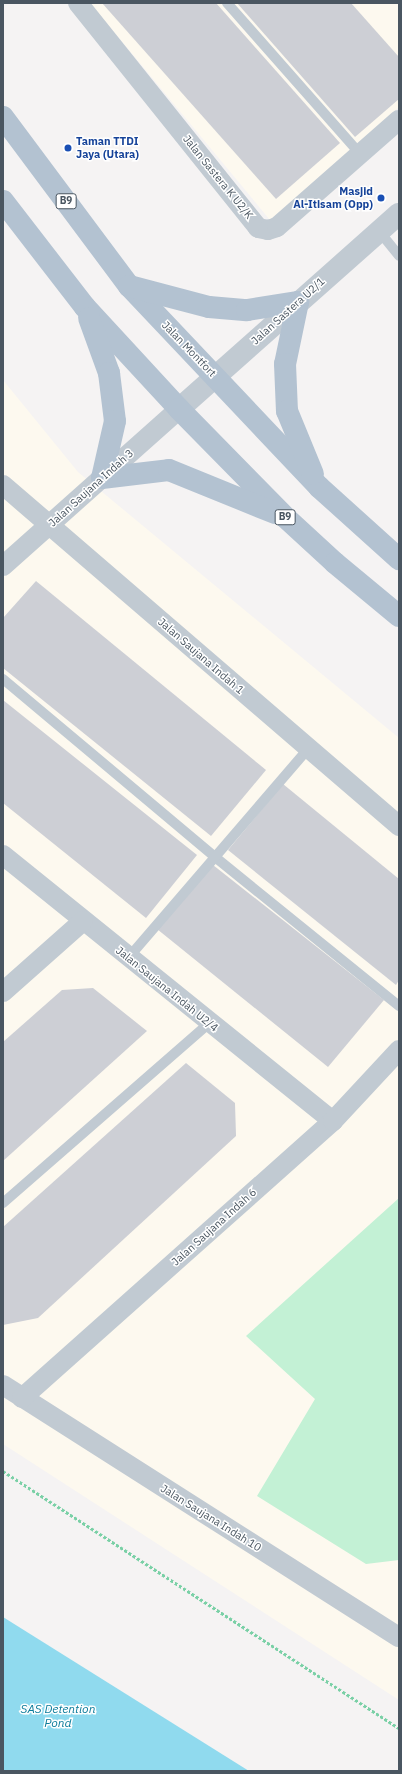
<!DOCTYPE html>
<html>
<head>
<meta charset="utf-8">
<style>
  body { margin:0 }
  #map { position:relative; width:402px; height:1774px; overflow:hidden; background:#f5f3f3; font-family:"IBM Plex Sans",sans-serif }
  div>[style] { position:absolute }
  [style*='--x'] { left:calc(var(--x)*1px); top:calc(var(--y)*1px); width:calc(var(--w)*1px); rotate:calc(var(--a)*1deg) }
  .commercial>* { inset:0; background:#fdf9ef }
  .green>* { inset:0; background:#c3f1d5 }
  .water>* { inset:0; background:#90daee }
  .building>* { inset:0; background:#cdcfd5 }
  .path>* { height:2.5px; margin-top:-1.25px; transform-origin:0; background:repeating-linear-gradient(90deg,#7ad0a6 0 3px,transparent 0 5px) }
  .service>* { height:10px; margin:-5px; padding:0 5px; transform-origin:5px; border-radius:5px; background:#c1cad2 }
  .minor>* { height:20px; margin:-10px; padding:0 10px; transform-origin:10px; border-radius:10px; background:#c1cad2 }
  .tertiary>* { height:22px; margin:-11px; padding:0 11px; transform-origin:11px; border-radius:11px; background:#c1cad2 }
  .primary>* { height:22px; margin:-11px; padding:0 11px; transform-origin:11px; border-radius:11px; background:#b3c2d1 }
  .dots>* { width:11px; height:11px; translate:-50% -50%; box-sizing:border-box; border:2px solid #fff; border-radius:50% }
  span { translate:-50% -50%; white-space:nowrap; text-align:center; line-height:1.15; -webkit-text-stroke:3px #fff; paint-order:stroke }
  .shield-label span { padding:1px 3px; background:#fff; border:1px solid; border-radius:3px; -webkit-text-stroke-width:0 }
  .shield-label { font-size:10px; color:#4a5661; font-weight:700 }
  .transit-label { font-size:11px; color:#164399; font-weight:700 }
  .left { translate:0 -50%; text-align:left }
  .right { translate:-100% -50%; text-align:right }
  .street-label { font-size:11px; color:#4a5661 }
  .water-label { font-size:12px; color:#0c7c9b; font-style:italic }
  .frame { position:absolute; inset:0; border:4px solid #4a5661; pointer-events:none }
</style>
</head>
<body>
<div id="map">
  <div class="commercial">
    <i style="clip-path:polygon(90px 3px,399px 3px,399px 107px,270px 220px)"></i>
    <i style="clip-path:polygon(3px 380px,78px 472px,399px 738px,399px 1700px,3px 1444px)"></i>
  </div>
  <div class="green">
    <i style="clip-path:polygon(399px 1198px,399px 1560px,366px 1564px,257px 1496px,315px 1399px,246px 1336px)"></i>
  </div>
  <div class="water">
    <i style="clip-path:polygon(3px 1617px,249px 1771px,3px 1771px)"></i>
  </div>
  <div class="building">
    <i style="clip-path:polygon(102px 3px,216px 3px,340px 143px,276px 199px)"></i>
    <i style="clip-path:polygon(237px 3px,351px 3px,399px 57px,399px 99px,355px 137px)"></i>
    <i style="clip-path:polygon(36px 581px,266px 770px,211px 836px,3px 668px,3px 618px)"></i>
    <i style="clip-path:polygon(3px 700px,197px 855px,146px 918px,3px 803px)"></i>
    <i style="clip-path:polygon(283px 784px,399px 879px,399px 980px,396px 985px,228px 850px)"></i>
    <i style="clip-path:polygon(213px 865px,384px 1000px,328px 1067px,157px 929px)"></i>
    <i style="clip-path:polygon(93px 988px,147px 1031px,3px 1161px,3px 1042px,62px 990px)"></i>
    <i style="clip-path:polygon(186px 1063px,235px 1103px,236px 1136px,38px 1318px,3px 1325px,3px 1227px)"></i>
  </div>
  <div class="path">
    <i style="--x:3;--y:1471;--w:472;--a:33"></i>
  </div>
  <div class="service">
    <i style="--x:227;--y:3;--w:201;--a:48.6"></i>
    <i style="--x:379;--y:231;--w:32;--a:51"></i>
    <i style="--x:3;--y:679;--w:277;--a:40"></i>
    <i style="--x:215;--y:857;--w:237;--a:39"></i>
    <i style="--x:129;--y:957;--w:274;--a:-49.3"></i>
    <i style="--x:3;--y:1203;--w:274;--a:-41.1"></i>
  </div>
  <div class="minor">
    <i style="--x:78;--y:3;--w:288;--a:51.3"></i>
    <i style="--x:258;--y:228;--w:10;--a:11"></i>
    <i style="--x:268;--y:230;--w:9;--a:-18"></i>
    <i style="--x:277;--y:227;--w:162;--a:-41.3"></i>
    <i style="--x:3;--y:485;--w:523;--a:40.73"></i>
    <i style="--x:3;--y:566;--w:236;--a:-41.7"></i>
    <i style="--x:3;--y:855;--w:424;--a:38.9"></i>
    <i style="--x:3;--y:992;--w:107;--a:-41.6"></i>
    <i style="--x:3;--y:1385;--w:469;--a:32.5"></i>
    <i style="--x:22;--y:1398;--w:416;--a:-41.7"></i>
    <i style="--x:333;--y:1121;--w:97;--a:-47.1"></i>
  </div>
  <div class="tertiary">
    <i style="--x:179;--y:409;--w:294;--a:-41.6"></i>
  </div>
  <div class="primary">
    <i style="--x:3;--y:117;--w:211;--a:53.3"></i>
    <i style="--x:129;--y:286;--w:277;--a:46.6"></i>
    <i style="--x:319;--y:487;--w:108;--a:42"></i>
    <i style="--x:3;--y:201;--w:134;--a:52.3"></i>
    <i style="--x:85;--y:307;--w:139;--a:47.3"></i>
    <i style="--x:179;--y:409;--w:151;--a:45.5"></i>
    <i style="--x:285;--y:517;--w:68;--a:42.6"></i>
    <i style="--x:335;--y:563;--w:83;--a:39.6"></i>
    <i style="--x:129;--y:286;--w:83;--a:14.7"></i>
    <i style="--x:209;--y:307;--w:38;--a:5"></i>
    <i style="--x:247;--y:310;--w:52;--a:-8.9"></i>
    <i style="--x:298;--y:302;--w:63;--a:101.8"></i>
    <i style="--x:285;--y:364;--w:47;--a:87.6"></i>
    <i style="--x:287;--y:411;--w:68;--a:67.6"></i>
    <i style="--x:89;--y:318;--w:59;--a:70"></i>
    <i style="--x:109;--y:373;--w:48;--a:82.9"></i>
    <i style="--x:115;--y:421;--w:58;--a:102.8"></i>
    <i style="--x:102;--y:478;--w:67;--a:-6.8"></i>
    <i style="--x:169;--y:470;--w:114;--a:22.1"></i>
  </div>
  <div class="dots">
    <i style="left:68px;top:148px;background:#1a4fb4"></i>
    <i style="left:381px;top:198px;background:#1a4fb4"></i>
  </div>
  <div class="shield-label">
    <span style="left:66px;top:201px">B9</span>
    <span style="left:285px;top:517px">B9</span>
  </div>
  <div class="transit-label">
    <span class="left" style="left:76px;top:148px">Taman TTDI<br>Jaya (Utara)</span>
    <span class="right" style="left:373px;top:198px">Masjid<br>Al-Itisam (Opp)</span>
  </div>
  <div class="street-label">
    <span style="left:218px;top:177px;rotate:51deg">Jalan Sastera K U2/K</span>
    <span style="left:288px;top:311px;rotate:-42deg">Jalan Sastera U2/1</span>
    <span style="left:189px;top:349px;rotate:46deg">Jalan Montfort</span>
    <span style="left:91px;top:488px;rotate:-42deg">Jalan Saujana Indah 3</span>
    <span style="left:201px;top:656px;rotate:41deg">Jalan Saujana Indah 1</span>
    <span style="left:167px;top:989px;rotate:39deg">Jalan Saujana Indah U2/4</span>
    <span style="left:214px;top:1227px;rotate:-42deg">Jalan Saujana Indah 6</span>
    <span style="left:211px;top:1518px;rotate:32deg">Jalan Saujana Indah 10</span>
  </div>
  <div class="water-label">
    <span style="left:58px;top:1716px">SAS Detention<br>Pond</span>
  </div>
  <div class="frame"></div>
</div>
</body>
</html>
